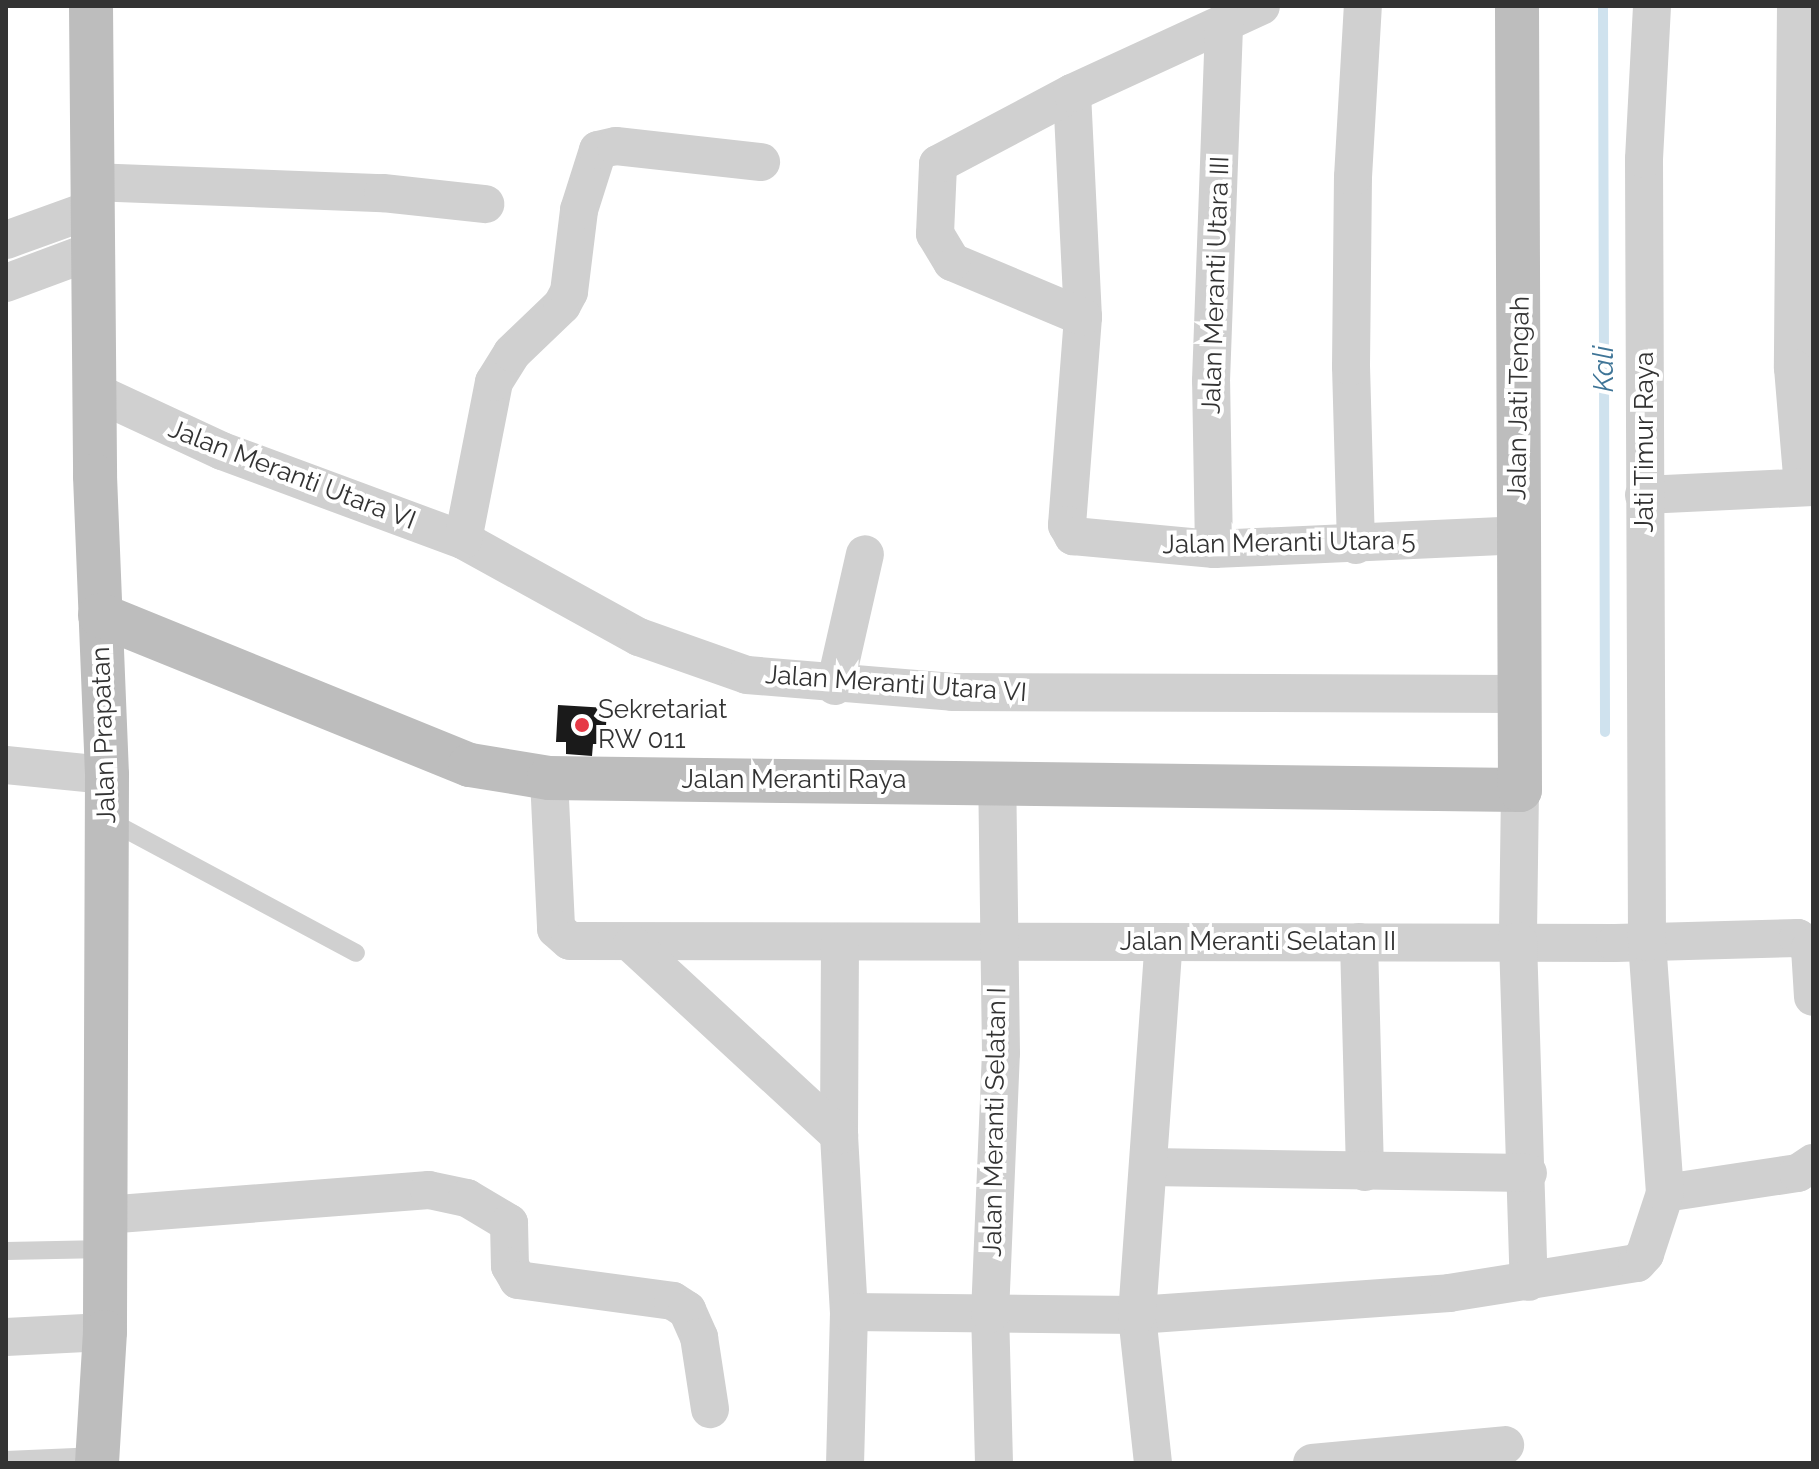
<!DOCTYPE html>
<html>
<head>
<meta charset="utf-8">
<style>
  body { margin:0 }
  #map { position:relative; width:1819px; height:1469px; overflow:hidden; background:#fff; font-family:Raleway,sans-serif }
  div>[style] { position:absolute }
  [style*='--x'] { left:calc(var(--x)*1px); top:calc(var(--y)*1px); width:calc(var(--w)*1px); rotate:calc(var(--a)*1deg) }
  .stream>* { height:10px; margin:-5px; padding:0 5px; transform-origin:5px; border-radius:5px; background:#cfe2ee }
  .building>* { inset:0; background:#1a1a1a }
  .lane>* { height:18px; margin:-9px; padding:0 9px; transform-origin:9px; border-radius:9px; background:#d0d0d0 }
  .street>* { height:38px; margin:-19px; padding:0 19px; transform-origin:19px; border-radius:19px; background:#d0d0d0 }
  .secondary>* { height:44px; margin:-22px; padding:0 22px; transform-origin:22px; border-radius:22px; background:#bdbdbd }
  .dots>* { width:22px; height:22px; translate:-50% -50%; box-sizing:border-box; border:4px solid #fff; border-radius:50% }
  span { translate:-50% -50%; white-space:nowrap; text-align:center; line-height:1.15; -webkit-text-stroke:8px #fff; paint-order:stroke }
  .street-label { font-size:26px; color:#333 }
  .poi-label { font-size:26px; color:#333 }
  .left { translate:0 -50%; text-align:left }
  .water-label { font-size:28px; color:#3f7597; font-style:italic }
  .frame { position:absolute; inset:0; border:8px solid #333; pointer-events:none }
</style>
</head>
<body>
<div id="map">
  <div class="stream">
    <i style="--x:1603;--y:6;--w:726;--a:89.84"></i>
  </div>
  <div class="building">
    <i style="clip-path:polygon(558px 705px,607px 708px,605px 744px,593px 744px,592px 756px,566px 754px,566px 742px,556px 742px)"></i>
  </div>
  <div class="lane">
    <i style="--x:110;--y:821;--w:279;--a:28.2"></i>
    <i style="--x:6;--y:1251;--w:100;--a:-1.1"></i>
    <i style="--x:6;--y:1460;--w:92;--a:-2.5"></i>
  </div>
  <div class="street">
    <i style="--x:1796;--y:6;--w:362;--a:90.5"></i>
    <i style="--x:1793;--y:368;--w:119;--a:85.2"></i>
    <i style="--x:1072;--y:93;--w:224;--a:87.2"></i>
    <i style="--x:1083;--y:317;--w:209;--a:94.4"></i>
    <i style="--x:1067;--y:525;--w:13;--a:61"></i>
    <i style="--x:1073;--y:536;--w:142;--a:5.3"></i>
    <i style="--x:1214;--y:549;--w:304;--a:-2.6"></i>
    <i style="--x:91;--y:182;--w:292;--a:2.2"></i>
    <i style="--x:383;--y:193;--w:103;--a:6.2"></i>
    <i style="--x:6;--y:240;--w:91;--a:-19.8"></i>
    <i style="--x:6;--y:283;--w:92;--a:-20.4"></i>
    <i style="--x:1083;--y:317;--w:142;--a:-157.2"></i>
    <i style="--x:952;--y:262;--w:33;--a:-121"></i>
    <i style="--x:935;--y:234;--w:70;--a:-87.5"></i>
    <i style="--x:938;--y:164;--w:152;--a:-27.9"></i>
    <i style="--x:1072;--y:93;--w:208;--a:-24.7"></i>
    <i style="--x:95;--y:392;--w:140;--a:24.9"></i>
    <i style="--x:222;--y:451;--w:257;--a:20.3"></i>
    <i style="--x:463;--y:540;--w:201;--a:28.9"></i>
    <i style="--x:639;--y:637;--w:114;--a:19.4"></i>
    <i style="--x:747;--y:675;--w:206;--a:4.7"></i>
    <i style="--x:952;--y:692;--w:566;--a:0.2"></i>
    <i style="--x:1644;--y:495;--w:169;--a:-2.7"></i>
    <i style="--x:463;--y:540;--w:161;--a:-78.9"></i>
    <i style="--x:494;--y:382;--w:34;--a:-58"></i>
    <i style="--x:512;--y:353;--w:69;--a:-43.8"></i>
    <i style="--x:562;--y:305;--w:15;--a:-62"></i>
    <i style="--x:569;--y:292;--w:83;--a:-83"></i>
    <i style="--x:579;--y:210;--w:63;--a:-72.4"></i>
    <i style="--x:598;--y:150;--w:18;--a:-13"></i>
    <i style="--x:616;--y:146;--w:146;--a:6.3"></i>
    <i style="--x:1356;--y:545;--w:179;--a:-91.6"></i>
    <i style="--x:1351;--y:366;--w:189;--a:-89.4"></i>
    <i style="--x:1353;--y:177;--w:171;--a:-86.7"></i>
    <i style="--x:1214;--y:549;--w:168;--a:-91"></i>
    <i style="--x:1211;--y:381;--w:359;--a:-87.9"></i>
    <i style="--x:835;--y:686;--w:135;--a:-77.2"></i>
    <i style="--x:6;--y:765;--w:101;--a:5.7"></i>
    <i style="--x:549;--y:778;--w:151;--a:87.3"></i>
    <i style="--x:556;--y:929;--w:18;--a:41"></i>
    <i style="--x:570;--y:941;--w:1045;--a:0.11"></i>
    <i style="--x:1615;--y:943;--w:183;--a:-1.6"></i>
    <i style="--x:1798;--y:938;--w:16;--a:40"></i>
    <i style="--x:1810;--y:948;--w:49;--a:86.5"></i>
    <i style="--x:1520;--y:790;--w:151;--a:90.8"></i>
    <i style="--x:1518;--y:941;--w:341;--a:88.2"></i>
    <i style="--x:840;--y:942;--w:193;--a:90.3"></i>
    <i style="--x:839;--y:1135;--w:177;--a:86.8"></i>
    <i style="--x:849;--y:1312;--w:151;--a:91.5"></i>
    <i style="--x:1359;--y:942;--w:230;--a:88.5"></i>
    <i style="--x:632;--y:944;--w:282;--a:42.7"></i>
    <i style="--x:1150;--y:1167;--w:378;--a:0.9"></i>
    <i style="--x:1665;--y:1193;--w:134;--a:-8.6"></i>
    <i style="--x:1798;--y:1173;--w:18;--a:-34"></i>
    <i style="--x:105;--y:1215;--w:325;--a:-4.4"></i>
    <i style="--x:429;--y:1190;--w:39;--a:12"></i>
    <i style="--x:467;--y:1198;--w:49;--a:30.8"></i>
    <i style="--x:509;--y:1223;--w:43;--a:88.7"></i>
    <i style="--x:510;--y:1266;--w:16;--a:60"></i>
    <i style="--x:518;--y:1280;--w:156;--a:7.7"></i>
    <i style="--x:673;--y:1301;--w:17;--a:33"></i>
    <i style="--x:687;--y:1310;--w:30;--a:66"></i>
    <i style="--x:699;--y:1337;--w:73;--a:81.3"></i>
    <i style="--x:849;--y:1312;--w:288;--a:0.6"></i>
    <i style="--x:1137;--y:1315;--w:313;--a:-4"></i>
    <i style="--x:1449;--y:1293;--w:190;--a:-9.1"></i>
    <i style="--x:1637;--y:1263;--w:12;--a:-48"></i>
    <i style="--x:1645;--y:1254;--w:64;--a:-71.8"></i>
    <i style="--x:1665;--y:1193;--w:252;--a:-94.1"></i>
    <i style="--x:1647;--y:942;--w:783;--a:-90.22"></i>
    <i style="--x:1644;--y:159;--w:153;--a:-87"></i>
    <i style="--x:6;--y:1337;--w:99;--a:-2.9"></i>
    <i style="--x:994;--y:1463;--w:149;--a:-91.5"></i>
    <i style="--x:990;--y:1314;--w:261;--a:-87.6"></i>
    <i style="--x:1001;--y:1053;--w:271;--a:-90.8"></i>
    <i style="--x:1153;--y:1463;--w:149;--a:-96.2"></i>
    <i style="--x:1137;--y:1315;--w:374;--a:-85.9"></i>
    <i style="--x:1312;--y:1463;--w:194;--a:-5.3"></i>
  </div>
  <div class="secondary">
    <i style="--x:91;--y:6;--w:470;--a:89.5"></i>
    <i style="--x:95;--y:476;--w:299;--a:87.7"></i>
    <i style="--x:107;--y:775;--w:557;--a:90.21"></i>
    <i style="--x:105;--y:1332;--w:131;--a:93.5"></i>
    <i style="--x:100;--y:615;--w:399;--a:22.1"></i>
    <i style="--x:470;--y:765;--w:80;--a:9.3"></i>
    <i style="--x:549;--y:778;--w:971;--a:0.71"></i>
    <i style="--x:1520;--y:790;--w:784;--a:-90.22"></i>
  </div>
  <div class="dots">
    <i style="left:582px;top:725px;background:#e63946"></i>
  </div>
  <div class="street-label">
    <span style="left:1216px;top:285px;rotate:-88deg">Jalan Meranti Utara III</span>
    <span style="left:1519px;top:398px;rotate:-89deg">Jalan Jati Tengah</span>
    <span style="left:1645px;top:442px;rotate:-90deg">Jati Timur Raya</span>
    <span style="left:292px;top:475px;rotate:21deg">Jalan Meranti Utara VI</span>
    <span style="left:1289px;top:543px;rotate:-1deg">Jalan Meranti Utara 5</span>
    <span style="left:896px;top:684px;rotate:4deg">Jalan Meranti Utara VI</span>
    <span style="left:104px;top:735px;rotate:-92deg">Jalan Prapatan</span>
    <span style="left:794px;top:780px">Jalan Meranti Raya</span>
    <span style="left:1258px;top:942px">Jalan Meranti Selatan II</span>
    <span style="left:995px;top:1122px;rotate:-89deg">Jalan Meranti Selatan I</span>
  </div>
  <div class="poi-label">
    <span class="left" style="left:598px;top:725px">Sekretariat<br>RW 011</span>
  </div>
  <div class="water-label">
    <span style="left:1604px;top:369px;rotate:-90deg">Kali</span>
  </div>
  <div class="frame"></div>
</div>
</body>
</html>
